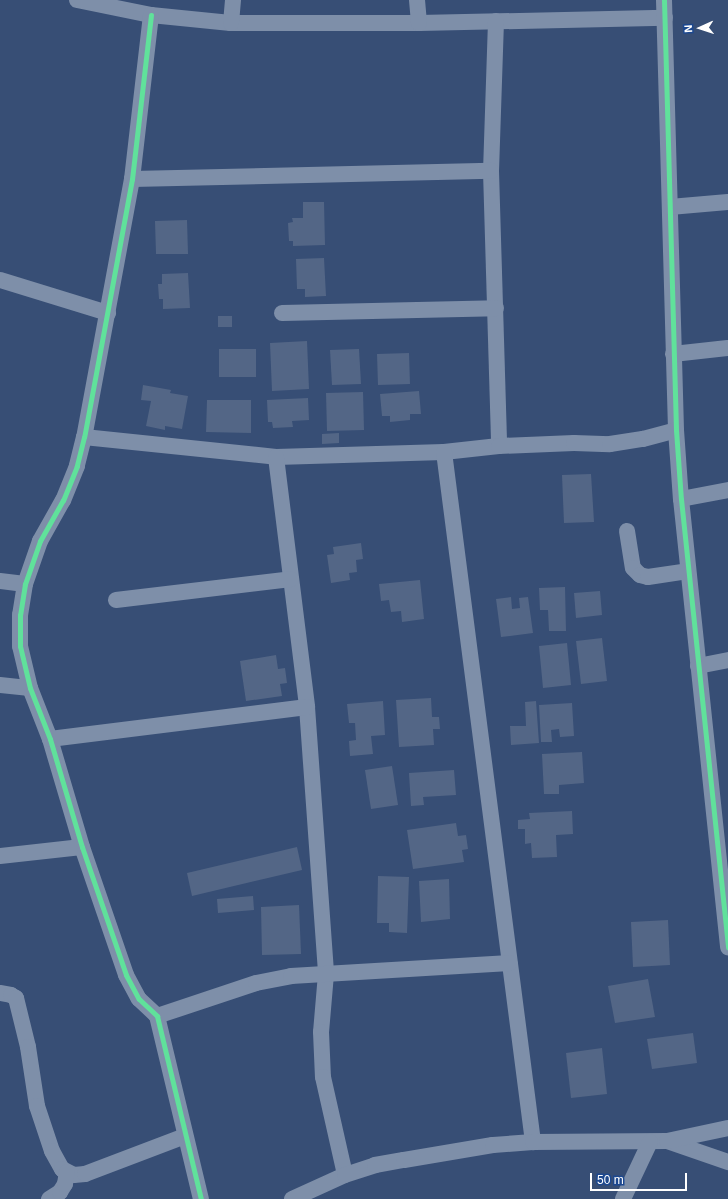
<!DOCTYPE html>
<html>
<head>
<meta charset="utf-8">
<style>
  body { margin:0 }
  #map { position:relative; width:728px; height:1199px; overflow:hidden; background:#374e75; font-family:Helvetica,sans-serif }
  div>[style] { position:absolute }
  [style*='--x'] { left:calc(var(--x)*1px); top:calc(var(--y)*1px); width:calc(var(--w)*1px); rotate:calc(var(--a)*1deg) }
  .building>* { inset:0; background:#536686 }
  .minor>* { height:16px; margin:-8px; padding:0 8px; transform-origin:8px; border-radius:8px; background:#7e8fa9 }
  .cycleway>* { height:5px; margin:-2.5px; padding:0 2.5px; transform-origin:2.5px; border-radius:2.5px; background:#60e19b }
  span { translate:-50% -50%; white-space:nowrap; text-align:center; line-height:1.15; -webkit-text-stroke:3px #1c4890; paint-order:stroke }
  .north { position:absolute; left:680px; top:8px; width:40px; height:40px; -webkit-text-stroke:3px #1c4890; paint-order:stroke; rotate:267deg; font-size:11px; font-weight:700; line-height:16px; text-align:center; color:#fff }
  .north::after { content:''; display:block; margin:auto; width:14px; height:18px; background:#fff; clip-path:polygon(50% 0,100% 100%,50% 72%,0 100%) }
  .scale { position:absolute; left:590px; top:1173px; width:97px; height:18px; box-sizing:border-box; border:2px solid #fff; border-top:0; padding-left:5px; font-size:12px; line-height:14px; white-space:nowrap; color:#fff; -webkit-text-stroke:3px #1c4890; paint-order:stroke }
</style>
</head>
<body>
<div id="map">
  <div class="building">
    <i style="clip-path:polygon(303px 202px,324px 202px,325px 245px,293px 246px,293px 241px,289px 241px,288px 223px,293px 222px,292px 218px,303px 218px)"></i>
    <i style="clip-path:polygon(187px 220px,188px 254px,156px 254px,155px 221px)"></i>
    <i style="clip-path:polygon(324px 258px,326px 296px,305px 297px,305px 289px,297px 289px,296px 259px)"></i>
    <i style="clip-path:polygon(188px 273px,190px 308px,163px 309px,163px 299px,159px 299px,158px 284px,162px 284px,162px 274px)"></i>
    <i style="clip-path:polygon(218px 316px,232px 316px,232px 327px,218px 327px)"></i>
    <i style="clip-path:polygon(307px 341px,309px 389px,272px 391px,270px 343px)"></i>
    <i style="clip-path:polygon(219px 349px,256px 349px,256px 377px,219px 377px)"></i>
    <i style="clip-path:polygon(359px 349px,361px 384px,332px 385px,330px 350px)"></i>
    <i style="clip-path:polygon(409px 353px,410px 384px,378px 385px,377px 354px)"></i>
    <i style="clip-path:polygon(143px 385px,171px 390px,170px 393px,188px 396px,182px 429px,165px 426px,165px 430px,146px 426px,151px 401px,141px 400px)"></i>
    <i style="clip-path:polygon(419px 391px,421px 414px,410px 414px,410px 420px,390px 422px,390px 416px,382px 416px,380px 394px)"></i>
    <i style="clip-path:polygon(363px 392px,364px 430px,327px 431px,326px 393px)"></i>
    <i style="clip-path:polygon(308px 398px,309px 420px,292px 421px,293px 427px,273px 428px,272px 422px,268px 422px,267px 400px)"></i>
    <i style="clip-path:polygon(207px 400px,251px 400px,251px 433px,206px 432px)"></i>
    <i style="clip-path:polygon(339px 433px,339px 443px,322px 444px,322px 434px)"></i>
    <i style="clip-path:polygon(591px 474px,594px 522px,564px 523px,562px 475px)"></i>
    <i style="clip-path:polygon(361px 543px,363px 559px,356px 560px,357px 572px,349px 573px,350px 580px,331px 583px,327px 555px,334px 554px,333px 547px)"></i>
    <i style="clip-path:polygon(420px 580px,424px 619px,402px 622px,401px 611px,391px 612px,389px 600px,381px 601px,379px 584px)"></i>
    <i style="clip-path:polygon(565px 587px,566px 631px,549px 631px,548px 610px,540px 610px,539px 588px)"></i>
    <i style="clip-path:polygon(600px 591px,602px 615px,576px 618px,574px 593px)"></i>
    <i style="clip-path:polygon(511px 597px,512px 609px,520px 608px,519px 598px,528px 597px,533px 633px,501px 637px,496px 599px)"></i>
    <i style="clip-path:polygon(602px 638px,607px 681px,581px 684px,576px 641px)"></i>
    <i style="clip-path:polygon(567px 643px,571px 685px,543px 688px,539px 646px)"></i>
    <i style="clip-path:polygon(276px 655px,278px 669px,285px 668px,287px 683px,280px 684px,282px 696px,246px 701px,240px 661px)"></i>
    <i style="clip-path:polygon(431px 698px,432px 717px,439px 717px,440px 729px,433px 729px,434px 745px,399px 747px,396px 700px)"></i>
    <i style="clip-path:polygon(383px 701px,385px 735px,371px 736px,373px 754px,350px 756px,349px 741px,356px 740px,355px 723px,349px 723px,347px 704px)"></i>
    <i style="clip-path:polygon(536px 701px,539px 743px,511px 745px,510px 726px,526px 726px,525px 702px)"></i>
    <i style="clip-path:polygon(572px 703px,574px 736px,560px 737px,559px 729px,551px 730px,552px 742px,541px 742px,539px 705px)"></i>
    <i style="clip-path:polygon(582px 752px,584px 783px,559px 785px,559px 794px,544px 794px,542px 754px)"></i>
    <i style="clip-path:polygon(392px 766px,398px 805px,371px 809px,365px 770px)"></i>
    <i style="clip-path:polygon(454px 770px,456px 795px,423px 797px,424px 805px,411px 806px,409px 773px)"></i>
    <i style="clip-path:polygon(572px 811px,573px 834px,556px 835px,557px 857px,532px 858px,531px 843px,525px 844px,525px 829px,518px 829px,518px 820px,530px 819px,529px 813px)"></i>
    <i style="clip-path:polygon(456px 823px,458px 836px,466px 835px,468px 849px,462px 850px,464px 862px,413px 869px,407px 830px)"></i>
    <i style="clip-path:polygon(297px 847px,302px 870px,192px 896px,187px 873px)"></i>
    <i style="clip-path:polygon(378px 876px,409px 877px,407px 933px,389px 932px,389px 923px,377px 923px)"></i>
    <i style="clip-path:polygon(449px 879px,450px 919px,421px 922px,419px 881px)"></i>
    <i style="clip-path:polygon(253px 896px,254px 910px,218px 913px,217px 899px)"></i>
    <i style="clip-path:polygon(299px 905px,301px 954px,262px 955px,261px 907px)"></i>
    <i style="clip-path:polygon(668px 920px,670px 965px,633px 967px,631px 922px)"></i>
    <i style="clip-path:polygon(648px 979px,655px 1017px,615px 1023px,608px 986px)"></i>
    <i style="clip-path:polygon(693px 1033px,697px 1063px,652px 1069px,647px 1039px)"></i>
    <i style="clip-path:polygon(602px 1048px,607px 1094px,571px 1098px,566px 1053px)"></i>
  </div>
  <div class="minor">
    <i style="--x:77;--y:0;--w:76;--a:11.5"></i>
    <i style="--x:151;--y:15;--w:80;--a:5.7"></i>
    <i style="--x:231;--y:23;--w:188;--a:0"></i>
    <i style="--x:419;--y:23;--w:246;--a:-1.2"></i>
    <i style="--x:417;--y:0;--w:23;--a:85"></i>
    <i style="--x:664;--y:0;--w:430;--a:88.4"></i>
    <i style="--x:676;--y:430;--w:69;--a:85.9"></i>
    <i style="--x:681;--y:499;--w:451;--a:84"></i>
    <i style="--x:151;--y:15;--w:165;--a:96.6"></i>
    <i style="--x:132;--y:179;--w:262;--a:100.5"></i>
    <i style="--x:84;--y:437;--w:30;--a:104"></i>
    <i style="--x:77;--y:466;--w:37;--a:112"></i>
    <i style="--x:63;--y:500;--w:47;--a:119.3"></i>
    <i style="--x:40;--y:541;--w:46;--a:109.2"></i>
    <i style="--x:25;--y:584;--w:31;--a:99"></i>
    <i style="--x:20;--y:615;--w:31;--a:90"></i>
    <i style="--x:20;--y:646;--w:43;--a:76.6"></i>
    <i style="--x:30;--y:688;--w:55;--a:68.6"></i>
    <i style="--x:50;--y:739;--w:113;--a:73.5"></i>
    <i style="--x:82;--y:847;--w:135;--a:71"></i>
    <i style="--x:126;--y:975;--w:27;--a:62"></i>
    <i style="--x:139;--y:999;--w:25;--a:43"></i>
    <i style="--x:157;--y:1016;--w:188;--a:76.5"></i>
    <i style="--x:496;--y:21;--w:150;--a:91.9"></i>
    <i style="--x:491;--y:171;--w:275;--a:88.3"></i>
    <i style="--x:231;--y:23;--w:23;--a:-85"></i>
    <i style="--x:132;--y:179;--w:359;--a:-1.3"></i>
    <i style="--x:670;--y:207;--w:58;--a:-4.9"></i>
    <i style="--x:0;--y:280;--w:113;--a:17"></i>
    <i style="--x:282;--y:313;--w:214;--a:-1.3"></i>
    <i style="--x:673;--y:354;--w:55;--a:-6.2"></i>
    <i style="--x:84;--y:437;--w:193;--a:5.9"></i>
    <i style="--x:276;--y:457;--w:168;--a:-1.7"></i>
    <i style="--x:444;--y:452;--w:55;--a:-6.2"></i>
    <i style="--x:499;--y:446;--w:75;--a:-2.3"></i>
    <i style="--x:574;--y:443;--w:36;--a:2"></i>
    <i style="--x:610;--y:444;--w:33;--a:-9"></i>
    <i style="--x:643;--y:439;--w:34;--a:-15"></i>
    <i style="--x:444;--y:452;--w:696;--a:82.65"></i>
    <i style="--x:276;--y:457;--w:252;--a:82.9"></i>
    <i style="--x:307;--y:707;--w:268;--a:85.9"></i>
    <i style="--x:326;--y:974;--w:58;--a:94.9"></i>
    <i style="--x:321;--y:1032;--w:45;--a:87.5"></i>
    <i style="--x:323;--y:1077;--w:100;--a:77.3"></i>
    <i style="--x:681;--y:499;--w:48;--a:-10.8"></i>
    <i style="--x:627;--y:531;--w:37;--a:81"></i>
    <i style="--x:633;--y:568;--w:10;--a:45"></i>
    <i style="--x:640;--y:575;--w:8;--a:14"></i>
    <i style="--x:648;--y:577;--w:40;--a:-8.5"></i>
    <i style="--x:0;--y:581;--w:25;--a:7"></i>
    <i style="--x:116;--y:600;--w:176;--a:-6.8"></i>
    <i style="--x:698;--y:666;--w:31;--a:-11"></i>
    <i style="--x:0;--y:685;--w:30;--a:6"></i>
    <i style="--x:50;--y:739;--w:259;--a:-7.1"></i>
    <i style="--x:0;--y:856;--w:82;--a:-6.3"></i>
    <i style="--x:0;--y:993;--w:11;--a:10"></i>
    <i style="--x:11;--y:995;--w:6;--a:31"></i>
    <i style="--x:16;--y:998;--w:50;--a:76.2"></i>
    <i style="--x:28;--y:1047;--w:60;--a:81.3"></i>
    <i style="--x:37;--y:1106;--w:47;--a:71.6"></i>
    <i style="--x:52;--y:1151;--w:21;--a:61"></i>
    <i style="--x:62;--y:1169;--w:13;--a:27"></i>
    <i style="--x:74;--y:1175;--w:11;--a:-5"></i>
    <i style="--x:85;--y:1174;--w:107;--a:-20.8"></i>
    <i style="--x:157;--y:1016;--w:104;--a:-18.4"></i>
    <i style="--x:256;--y:983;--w:36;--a:-11"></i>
    <i style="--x:291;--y:976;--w:219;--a:-3.4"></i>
    <i style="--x:667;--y:1141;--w:65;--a:19"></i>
    <i style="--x:49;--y:1199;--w:13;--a:-32"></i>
    <i style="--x:60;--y:1192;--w:9;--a:-58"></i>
    <i style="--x:65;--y:1184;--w:12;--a:-81"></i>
    <i style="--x:292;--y:1199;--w:58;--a:-24.4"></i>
    <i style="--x:345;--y:1175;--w:32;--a:-18"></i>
    <i style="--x:375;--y:1165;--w:29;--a:-10"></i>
    <i style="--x:404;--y:1160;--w:90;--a:-9.6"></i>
    <i style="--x:493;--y:1145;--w:40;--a:-4.3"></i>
    <i style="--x:533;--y:1142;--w:134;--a:-0.4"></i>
    <i style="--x:667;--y:1141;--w:62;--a:-12"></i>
    <i style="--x:623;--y:1199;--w:63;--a:-64.7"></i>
  </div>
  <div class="cycleway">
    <i style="--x:664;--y:0;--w:430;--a:88.4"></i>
    <i style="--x:676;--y:430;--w:69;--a:85.9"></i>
    <i style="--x:681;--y:499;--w:451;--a:84"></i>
    <i style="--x:151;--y:15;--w:165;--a:96.6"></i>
    <i style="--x:132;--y:179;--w:262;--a:100.5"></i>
    <i style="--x:84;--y:437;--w:30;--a:104"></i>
    <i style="--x:77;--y:466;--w:37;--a:112"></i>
    <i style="--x:63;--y:500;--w:47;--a:119.3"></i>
    <i style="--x:40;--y:541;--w:46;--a:109.2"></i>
    <i style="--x:25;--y:584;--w:31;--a:99"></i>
    <i style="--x:20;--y:615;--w:31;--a:90"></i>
    <i style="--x:20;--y:646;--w:43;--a:76.6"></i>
    <i style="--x:30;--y:688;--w:55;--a:68.6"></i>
    <i style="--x:50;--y:739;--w:113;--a:73.5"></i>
    <i style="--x:82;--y:847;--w:135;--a:71"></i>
    <i style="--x:126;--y:975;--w:27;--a:62"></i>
    <i style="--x:139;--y:999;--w:25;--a:43"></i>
    <i style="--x:157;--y:1016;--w:188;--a:76.5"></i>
  </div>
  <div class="north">N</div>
  <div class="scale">50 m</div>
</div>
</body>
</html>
